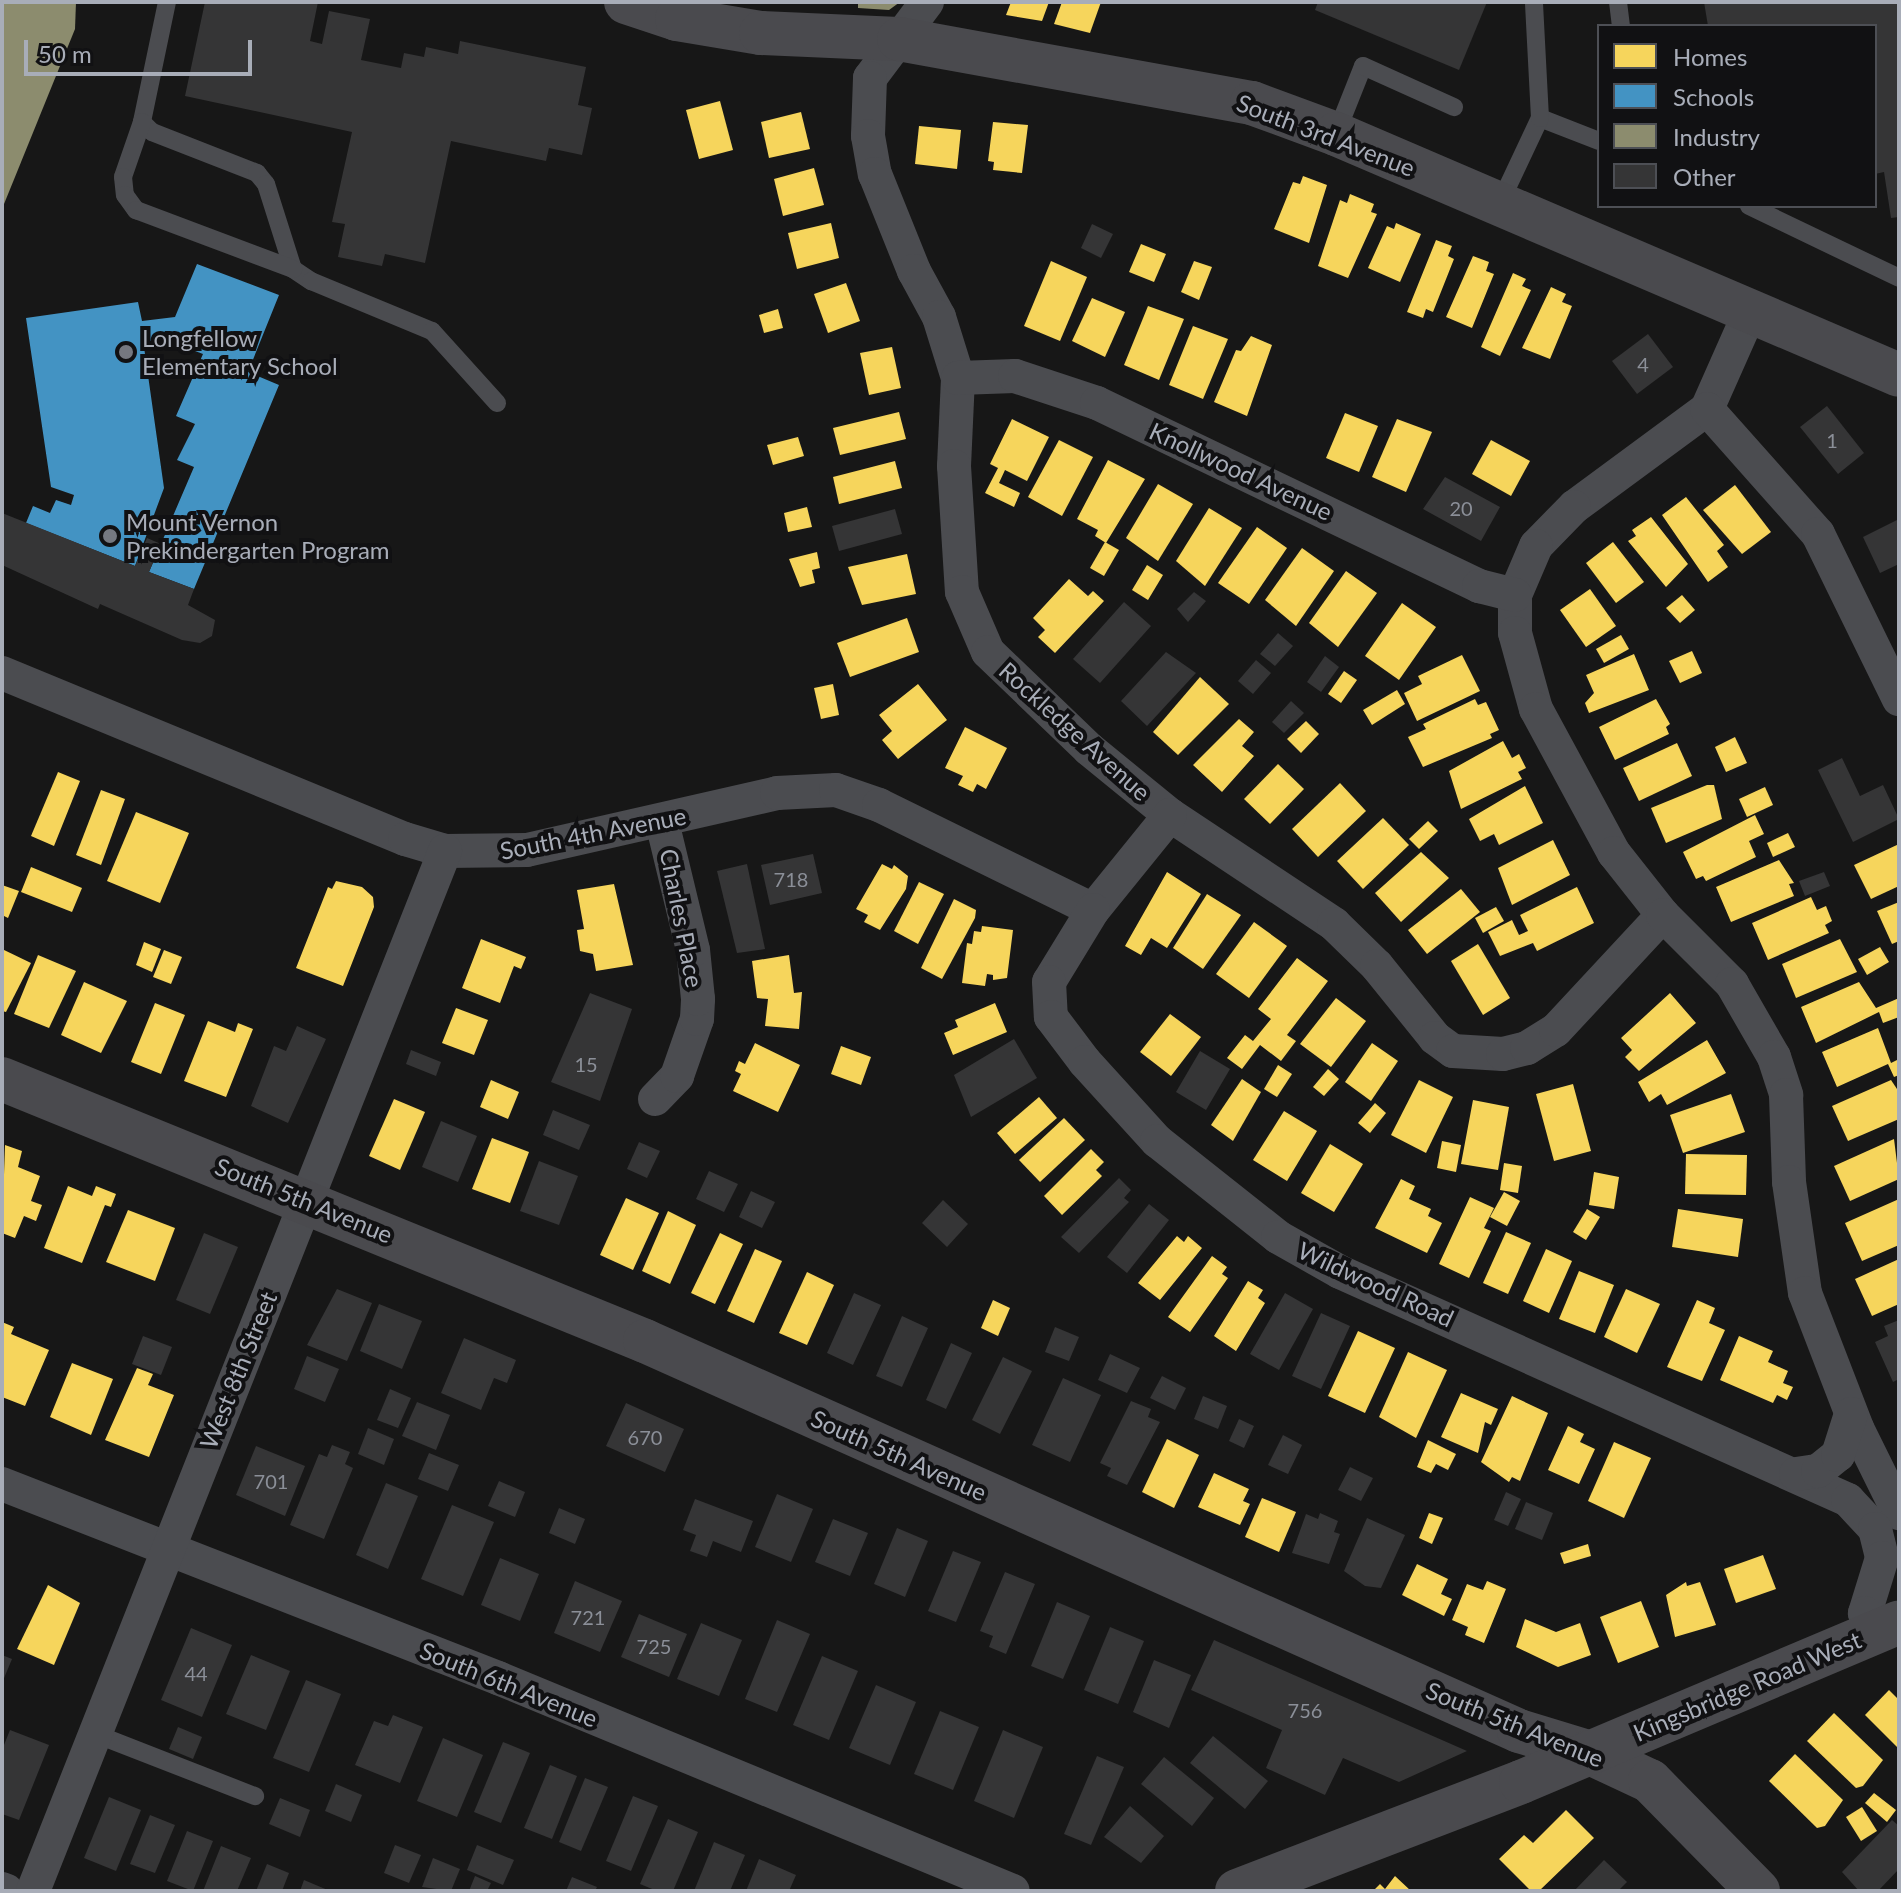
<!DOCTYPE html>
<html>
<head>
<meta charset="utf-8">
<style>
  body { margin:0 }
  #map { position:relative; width:1901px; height:1893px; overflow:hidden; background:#171717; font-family:Lato,sans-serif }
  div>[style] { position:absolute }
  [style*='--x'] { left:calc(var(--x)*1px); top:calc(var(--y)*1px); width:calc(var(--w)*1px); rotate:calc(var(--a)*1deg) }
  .homes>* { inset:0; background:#f6d55c }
  .schools>* { inset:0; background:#4393c3 }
  .industry>* { inset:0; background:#8c8c6e }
  .building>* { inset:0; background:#353536 }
  .lane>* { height:18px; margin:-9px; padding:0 9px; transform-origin:9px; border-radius:9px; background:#4b4c50 }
  .street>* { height:34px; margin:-17px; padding:0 17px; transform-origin:17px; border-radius:17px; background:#4b4c50 }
  .secondary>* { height:44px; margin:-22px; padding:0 22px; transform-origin:22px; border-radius:22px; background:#4a4a4e }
  .dots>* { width:22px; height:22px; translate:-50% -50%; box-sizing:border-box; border:4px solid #111113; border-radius:50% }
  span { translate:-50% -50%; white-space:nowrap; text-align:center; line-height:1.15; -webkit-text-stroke:8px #111113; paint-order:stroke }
  .number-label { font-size:20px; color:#8b8f98 }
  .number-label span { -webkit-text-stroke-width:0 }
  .street-label { font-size:24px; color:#a8adb8 }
  .poi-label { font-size:24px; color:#a8adb8 }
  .left { translate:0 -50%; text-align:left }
  .frame { position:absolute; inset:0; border:4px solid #a8adb8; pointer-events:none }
  .legend { position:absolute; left:1597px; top:24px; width:280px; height:184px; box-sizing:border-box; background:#111113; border:2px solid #4d4f55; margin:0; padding:10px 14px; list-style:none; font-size:24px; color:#a8adb8 }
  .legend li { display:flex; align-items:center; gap:16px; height:40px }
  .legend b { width:40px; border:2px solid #4d4f55 }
  .scale { position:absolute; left:24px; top:40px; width:228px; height:36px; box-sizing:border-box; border:4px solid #a8adb8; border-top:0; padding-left:10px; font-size:24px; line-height:28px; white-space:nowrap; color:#a8adb8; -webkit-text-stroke:6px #111113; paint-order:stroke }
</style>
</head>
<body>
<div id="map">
  <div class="homes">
    <i style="clip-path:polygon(1011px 2px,1049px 2px,1042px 21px,1006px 15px)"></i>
    <i style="clip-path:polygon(1062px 2px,1101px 2px,1090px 33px,1054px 24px)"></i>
    <i style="clip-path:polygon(720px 101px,733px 150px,699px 159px,686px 110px)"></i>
    <i style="clip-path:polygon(801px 112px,810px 149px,769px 158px,761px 122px)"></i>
    <i style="clip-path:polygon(993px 122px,1028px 125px,1022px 173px,993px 170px,994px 162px,988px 161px)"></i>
    <i style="clip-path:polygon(919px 126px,961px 130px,957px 169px,915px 164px)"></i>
    <i style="clip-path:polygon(814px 168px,824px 205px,783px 216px,774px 179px)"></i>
    <i style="clip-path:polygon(1303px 176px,1327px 185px,1309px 243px,1274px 229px,1293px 182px,1300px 184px)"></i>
    <i style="clip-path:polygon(1350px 194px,1374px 204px,1371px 212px,1377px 214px,1348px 278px,1318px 266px,1340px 200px,1347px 203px)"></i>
    <i style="clip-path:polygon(831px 223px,839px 258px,797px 269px,788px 233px)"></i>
    <i style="clip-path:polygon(1396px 223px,1421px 234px,1400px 282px,1368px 268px,1387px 226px,1394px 229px)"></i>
    <i style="clip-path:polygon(1436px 240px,1452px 246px,1448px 256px,1454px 259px,1433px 312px,1426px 309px,1423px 318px,1407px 312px)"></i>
    <i style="clip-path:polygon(1141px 244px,1166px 254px,1154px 282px,1129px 272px)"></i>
    <i style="clip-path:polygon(1473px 256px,1489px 262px,1486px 271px,1494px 274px,1472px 328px,1446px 317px)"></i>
    <i style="clip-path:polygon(1051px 261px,1087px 277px,1060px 341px,1024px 326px)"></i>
    <i style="clip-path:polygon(1194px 261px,1212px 267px,1199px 300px,1181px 292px)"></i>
    <i style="clip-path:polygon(1513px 273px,1526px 279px,1522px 286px,1531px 290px,1500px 356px,1481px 347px)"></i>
    <i style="clip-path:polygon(846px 283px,860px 321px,828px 333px,814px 294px)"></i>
    <i style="clip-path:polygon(1551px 287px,1566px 294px,1562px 302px,1572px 306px,1550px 359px,1522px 348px)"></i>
    <i style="clip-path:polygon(1092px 298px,1125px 312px,1105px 357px,1072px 341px)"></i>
    <i style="clip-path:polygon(1148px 306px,1184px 319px,1159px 380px,1124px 365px)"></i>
    <i style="clip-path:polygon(778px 309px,783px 328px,764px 333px,759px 315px)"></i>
    <i style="clip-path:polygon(1193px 326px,1228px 339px,1203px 399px,1169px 385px)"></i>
    <i style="clip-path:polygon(1251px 336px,1272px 345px,1247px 416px,1214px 402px,1236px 350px,1241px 351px)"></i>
    <i style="clip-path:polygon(892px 347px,901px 388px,869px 395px,860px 353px)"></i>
    <i style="clip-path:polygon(899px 412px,906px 439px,840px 455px,833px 428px)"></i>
    <i style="clip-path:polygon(1345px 413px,1378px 426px,1359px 472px,1326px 458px)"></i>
    <i style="clip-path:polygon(1012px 419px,1049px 437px,1027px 481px,1005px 470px,999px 483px,1020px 493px,1014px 507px,985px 493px,998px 468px,990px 464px)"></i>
    <i style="clip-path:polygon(1397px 419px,1432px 432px,1406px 492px,1372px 477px)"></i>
    <i style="clip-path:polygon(798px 437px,804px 456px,773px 465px,767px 445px)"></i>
    <i style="clip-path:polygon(1059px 440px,1093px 457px,1062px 516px,1028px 497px)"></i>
    <i style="clip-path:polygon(1491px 440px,1530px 461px,1511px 496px,1472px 474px)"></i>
    <i style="clip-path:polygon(1108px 460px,1145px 479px,1106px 543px,1095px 536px,1098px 530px,1077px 519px)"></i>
    <i style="clip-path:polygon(895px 461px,902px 488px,839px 504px,833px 477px)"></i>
    <i style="clip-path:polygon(1158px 484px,1193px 504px,1158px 561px,1126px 538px)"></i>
    <i style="clip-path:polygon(1735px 485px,1771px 532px,1742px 554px,1703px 510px)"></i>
    <i style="clip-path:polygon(1686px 497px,1724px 545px,1717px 551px,1728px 567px,1708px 582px,1662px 515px)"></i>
    <i style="clip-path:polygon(807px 507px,812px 527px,788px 532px,784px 513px)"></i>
    <i style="clip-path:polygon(1209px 508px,1242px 528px,1205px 586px,1176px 561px)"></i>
    <i style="clip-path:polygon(1651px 517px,1688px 564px,1666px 587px,1628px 541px,1636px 536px,1632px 530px)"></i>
    <i style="clip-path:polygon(1257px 527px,1287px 548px,1249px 604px,1218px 583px)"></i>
    <i style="clip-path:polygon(1105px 542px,1119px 550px,1104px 576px,1090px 568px)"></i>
    <i style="clip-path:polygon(1613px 542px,1644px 582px,1616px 603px,1586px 563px)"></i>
    <i style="clip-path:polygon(1302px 548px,1334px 571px,1296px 626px,1265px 600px)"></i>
    <i style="clip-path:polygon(817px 552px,820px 568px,812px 570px,815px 583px,800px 587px,789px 559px)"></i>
    <i style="clip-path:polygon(907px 554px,916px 594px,862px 605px,848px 567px)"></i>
    <i style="clip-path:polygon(1147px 565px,1163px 575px,1148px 600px,1132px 590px)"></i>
    <i style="clip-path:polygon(1346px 571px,1377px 593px,1338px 647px,1309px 623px)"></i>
    <i style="clip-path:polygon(1069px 579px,1088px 596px,1093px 591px,1104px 601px,1055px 653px,1038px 637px,1045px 630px,1033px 618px)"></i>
    <i style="clip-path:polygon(1590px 589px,1616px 626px,1586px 647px,1560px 610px)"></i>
    <i style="clip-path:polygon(1682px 595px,1695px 610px,1680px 623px,1666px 608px)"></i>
    <i style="clip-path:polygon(1402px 603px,1436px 627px,1399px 680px,1365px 656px)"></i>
    <i style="clip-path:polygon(907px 618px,919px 652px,850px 677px,837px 643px)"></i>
    <i style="clip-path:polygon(1621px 635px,1629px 649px,1604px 663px,1596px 649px)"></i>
    <i style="clip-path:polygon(1692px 651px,1702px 673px,1680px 683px,1669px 661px)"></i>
    <i style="clip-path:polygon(1634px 654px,1649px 690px,1589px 713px,1585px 703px,1594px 693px,1586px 675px)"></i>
    <i style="clip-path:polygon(1462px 655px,1480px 691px,1417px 721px,1404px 693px,1422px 684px,1418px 676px)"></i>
    <i style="clip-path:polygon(1344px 671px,1357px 680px,1341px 703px,1328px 694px)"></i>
    <i style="clip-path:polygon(1200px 677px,1229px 704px,1178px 755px,1153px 732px)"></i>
    <i style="clip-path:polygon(833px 684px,839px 715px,821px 719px,814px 688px)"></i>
    <i style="clip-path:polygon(918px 684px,947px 720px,898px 759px,882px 740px,892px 731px,879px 715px)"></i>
    <i style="clip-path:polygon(1397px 690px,1405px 704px,1372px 725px,1363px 710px)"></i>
    <i style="clip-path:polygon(1475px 699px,1478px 705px,1486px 702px,1499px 730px,1490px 734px,1492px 738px,1423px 767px,1408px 737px,1426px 729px,1423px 724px)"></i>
    <i style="clip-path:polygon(1656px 699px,1670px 724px,1666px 727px,1669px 734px,1615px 760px,1599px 727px)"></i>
    <i style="clip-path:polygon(1239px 719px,1254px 732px,1242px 746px,1254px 756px,1222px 792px,1193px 765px)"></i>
    <i style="clip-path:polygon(1306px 721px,1319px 734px,1301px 753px,1287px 739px)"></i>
    <i style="clip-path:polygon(965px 727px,1007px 748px,986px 789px,977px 784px,973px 792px,958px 785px,963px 776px,945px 768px)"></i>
    <i style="clip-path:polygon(1735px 737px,1747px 763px,1726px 772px,1715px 747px)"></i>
    <i style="clip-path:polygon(1503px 741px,1512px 758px,1519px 754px,1526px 768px,1518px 772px,1522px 779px,1461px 809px,1449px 771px)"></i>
    <i style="clip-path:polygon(1677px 743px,1692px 776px,1639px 801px,1623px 768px)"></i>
    <i style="clip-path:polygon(1278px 764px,1304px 789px,1270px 824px,1244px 799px)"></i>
    <i style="clip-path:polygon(58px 772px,80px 781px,54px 846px,31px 836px)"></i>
    <i style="clip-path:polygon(1340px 783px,1366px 811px,1318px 857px,1292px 829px)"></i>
    <i style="clip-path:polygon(1707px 785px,1714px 785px,1722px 819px,1666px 843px,1651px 808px)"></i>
    <i style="clip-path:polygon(1525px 786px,1543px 823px,1499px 845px,1494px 834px,1480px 841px,1469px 819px)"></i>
    <i style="clip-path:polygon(1765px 787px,1773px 805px,1747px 817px,1739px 799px)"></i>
    <i style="clip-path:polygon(101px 790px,125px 799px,101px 865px,76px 855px)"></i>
    <i style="clip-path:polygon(136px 812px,189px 833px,160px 903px,107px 881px)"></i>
    <i style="clip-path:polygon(1755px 815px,1764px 834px,1749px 841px,1756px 857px,1706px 881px,1703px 876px,1696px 879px,1683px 852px)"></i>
    <i style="clip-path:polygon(1383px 818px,1409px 845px,1363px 889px,1337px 861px)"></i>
    <i style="clip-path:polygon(1428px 821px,1438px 831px,1419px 849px,1409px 839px)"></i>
    <i style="clip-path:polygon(1788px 833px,1795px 847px,1773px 857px,1767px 843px)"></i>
    <i style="clip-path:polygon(1553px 840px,1570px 875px,1512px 905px,1498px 868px)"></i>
    <i style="clip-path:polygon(1899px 844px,1899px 886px,1871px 899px,1854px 865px)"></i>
    <i style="clip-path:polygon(1421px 852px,1449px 878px,1401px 922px,1375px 893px)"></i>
    <i style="clip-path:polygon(1779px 860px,1794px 883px,1789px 884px,1794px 896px,1731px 922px,1716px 887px)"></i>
    <i style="clip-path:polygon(882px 864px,892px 869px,894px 865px,908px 876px,906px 889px,880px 930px,864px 922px,868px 915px,856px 909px)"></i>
    <i style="clip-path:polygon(31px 867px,82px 888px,72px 912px,21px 892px)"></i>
    <i style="clip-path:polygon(1167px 872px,1201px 894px,1167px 948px,1151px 938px,1141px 955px,1125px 946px)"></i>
    <i style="clip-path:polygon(336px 881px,362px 887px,373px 897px,374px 907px,343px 986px,296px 968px,328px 887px,332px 889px)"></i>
    <i style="clip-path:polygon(919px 882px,944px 894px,918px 944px,894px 931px)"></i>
    <i style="clip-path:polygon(614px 884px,633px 965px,596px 971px,593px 954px,580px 951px,577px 930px,584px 929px,577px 890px)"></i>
    <i style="clip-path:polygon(2px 885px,19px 891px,8px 918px,2px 915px)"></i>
    <i style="clip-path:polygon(1577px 887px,1594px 923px,1537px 951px,1533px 943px,1500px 956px,1488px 932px,1512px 920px,1519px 935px,1528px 931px,1520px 915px)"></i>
    <i style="clip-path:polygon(1461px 889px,1480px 912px,1427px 954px,1408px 930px)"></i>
    <i style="clip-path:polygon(1207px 894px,1241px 915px,1203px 969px,1173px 948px)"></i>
    <i style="clip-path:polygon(1811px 897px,1817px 910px,1826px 906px,1832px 921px,1825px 925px,1829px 933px,1768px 960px,1752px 923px)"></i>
    <i style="clip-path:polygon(954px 899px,976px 910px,975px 918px,942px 979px,921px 968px)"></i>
    <i style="clip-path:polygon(1899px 902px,1899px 941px,1892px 944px,1877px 911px)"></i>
    <i style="clip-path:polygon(1496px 907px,1504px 921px,1483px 933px,1475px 918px)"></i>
    <i style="clip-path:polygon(1254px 922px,1287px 946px,1249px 998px,1216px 974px)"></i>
    <i style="clip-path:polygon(982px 926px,1013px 930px,1007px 978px,993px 980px,993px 975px,987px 974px,985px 986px,962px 983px,967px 943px,972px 944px,974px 931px,981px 932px)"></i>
    <i style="clip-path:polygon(481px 939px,526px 957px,521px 969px,514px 966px,500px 1003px,462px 988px)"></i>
    <i style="clip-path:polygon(1840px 939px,1857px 972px,1796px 998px,1782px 964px)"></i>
    <i style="clip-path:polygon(144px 942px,161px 949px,152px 972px,136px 965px)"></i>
    <i style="clip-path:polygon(1478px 944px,1510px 998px,1483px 1015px,1451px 961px)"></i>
    <i style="clip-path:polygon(1880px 947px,1889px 962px,1867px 975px,1858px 959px)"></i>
    <i style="clip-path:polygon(2px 949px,31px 963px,6px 1012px,2px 1011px)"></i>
    <i style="clip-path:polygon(164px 950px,182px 957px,171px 984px,153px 977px)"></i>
    <i style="clip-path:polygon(38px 955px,76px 971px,49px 1028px,14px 1014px)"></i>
    <i style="clip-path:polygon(789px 955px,794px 993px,802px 992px,799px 1029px,765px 1026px,768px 999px,757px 998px,752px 961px)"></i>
    <i style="clip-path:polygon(1297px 958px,1328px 981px,1287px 1035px,1296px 1041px,1281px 1061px,1260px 1045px,1242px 1069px,1227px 1058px,1245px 1035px,1253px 1041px,1271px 1019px,1258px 1009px)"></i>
    <i style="clip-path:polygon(84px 982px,127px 1001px,101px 1053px,61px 1035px)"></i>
    <i style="clip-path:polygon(1859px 982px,1876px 1008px,1899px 998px,1899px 1017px,1883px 1023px,1879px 1012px,1816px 1043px,1801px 1007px)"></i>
    <i style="clip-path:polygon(1670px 993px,1696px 1023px,1639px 1071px,1625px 1057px,1632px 1050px,1621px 1038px)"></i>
    <i style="clip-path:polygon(1336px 998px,1366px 1021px,1331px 1067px,1300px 1044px)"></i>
    <i style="clip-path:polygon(155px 1003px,185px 1015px,161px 1074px,131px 1062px)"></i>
    <i style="clip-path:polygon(995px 1003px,1007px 1032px,953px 1055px,944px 1033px,958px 1027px,955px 1020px)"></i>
    <i style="clip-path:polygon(456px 1008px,488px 1020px,474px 1055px,442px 1043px)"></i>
    <i style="clip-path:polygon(1170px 1014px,1201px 1037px,1171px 1076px,1140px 1052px)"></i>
    <i style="clip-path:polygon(208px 1021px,235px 1032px,238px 1023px,253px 1029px,226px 1097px,184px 1081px)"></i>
    <i style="clip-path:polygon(1878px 1028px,1891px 1063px,1899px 1059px,1899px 1075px,1894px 1077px,1888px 1064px,1837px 1087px,1822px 1052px)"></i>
    <i style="clip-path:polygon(1707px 1040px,1726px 1073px,1667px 1105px,1661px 1094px,1649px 1102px,1638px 1082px)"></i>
    <i style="clip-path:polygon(755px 1043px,800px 1065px,778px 1112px,733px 1091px,741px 1074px,735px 1071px,739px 1061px,745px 1064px)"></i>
    <i style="clip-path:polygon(1372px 1043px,1398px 1061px,1371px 1101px,1345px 1082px)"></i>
    <i style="clip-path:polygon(841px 1046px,871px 1057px,861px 1085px,831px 1074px)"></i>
    <i style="clip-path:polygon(1278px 1065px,1292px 1074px,1277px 1097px,1264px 1089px)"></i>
    <i style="clip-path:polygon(1328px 1069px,1339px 1079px,1324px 1096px,1313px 1087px)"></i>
    <i style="clip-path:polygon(1242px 1079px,1261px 1092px,1233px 1141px,1211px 1125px)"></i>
    <i style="clip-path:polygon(491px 1080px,519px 1092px,508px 1119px,480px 1107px)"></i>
    <i style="clip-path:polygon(1419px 1080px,1453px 1097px,1426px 1153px,1391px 1135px)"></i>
    <i style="clip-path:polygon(1891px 1080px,1899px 1092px,1899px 1119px,1848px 1141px,1832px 1106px)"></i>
    <i style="clip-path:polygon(1573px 1084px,1591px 1151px,1554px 1161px,1536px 1094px)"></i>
    <i style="clip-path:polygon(1731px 1094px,1745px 1132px,1683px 1153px,1670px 1115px)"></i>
    <i style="clip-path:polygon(1039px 1097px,1057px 1118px,1015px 1154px,997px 1133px)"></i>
    <i style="clip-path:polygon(394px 1099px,425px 1112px,400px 1170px,369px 1156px)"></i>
    <i style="clip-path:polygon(1473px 1100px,1509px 1107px,1498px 1170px,1461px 1164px)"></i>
    <i style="clip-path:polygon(1375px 1103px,1386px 1113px,1370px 1133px,1358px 1123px)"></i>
    <i style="clip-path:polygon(1284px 1111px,1317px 1131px,1287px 1181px,1253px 1160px)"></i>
    <i style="clip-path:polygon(1064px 1118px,1085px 1140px,1040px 1182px,1019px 1160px)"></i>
    <i style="clip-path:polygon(492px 1138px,529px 1152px,510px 1203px,472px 1189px)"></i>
    <i style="clip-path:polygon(1894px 1139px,1899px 1179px,1850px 1201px,1834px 1166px)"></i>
    <i style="clip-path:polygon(1442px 1141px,1461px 1145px,1456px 1172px,1437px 1168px)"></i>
    <i style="clip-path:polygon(1330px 1144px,1363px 1164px,1334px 1212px,1301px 1193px)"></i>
    <i style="clip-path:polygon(5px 1145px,22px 1151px,18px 1167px,40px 1176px,31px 1201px,42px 1205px,36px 1221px,24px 1216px,15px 1238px,2px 1233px)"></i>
    <i style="clip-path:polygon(1091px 1149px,1104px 1162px,1096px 1170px,1102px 1176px,1062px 1215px,1044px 1196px)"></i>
    <i style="clip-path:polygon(1686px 1154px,1747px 1155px,1746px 1195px,1685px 1194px)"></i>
    <i style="clip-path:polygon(1504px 1163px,1522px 1166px,1518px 1193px,1500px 1190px)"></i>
    <i style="clip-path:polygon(1594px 1172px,1619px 1177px,1614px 1209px,1589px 1205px)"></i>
    <i style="clip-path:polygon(1401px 1179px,1415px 1186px,1409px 1199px,1431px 1209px,1428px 1216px,1442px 1223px,1427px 1253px,1375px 1228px)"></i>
    <i style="clip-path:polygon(68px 1186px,92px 1196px,96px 1186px,116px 1194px,111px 1207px,105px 1205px,82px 1263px,44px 1248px)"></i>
    <i style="clip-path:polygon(1504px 1192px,1520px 1201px,1507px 1226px,1490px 1217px)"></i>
    <i style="clip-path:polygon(1470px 1197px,1494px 1208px,1484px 1228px,1491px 1231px,1469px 1278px,1439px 1264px)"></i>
    <i style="clip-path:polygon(626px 1198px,659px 1213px,633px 1270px,600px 1255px)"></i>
    <i style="clip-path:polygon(1899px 1199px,1899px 1245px,1862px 1261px,1845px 1223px)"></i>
    <i style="clip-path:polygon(1587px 1209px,1600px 1217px,1586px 1240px,1573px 1232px)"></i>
    <i style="clip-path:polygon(1678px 1209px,1743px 1219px,1738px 1257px,1672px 1247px)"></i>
    <i style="clip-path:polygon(128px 1210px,175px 1228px,155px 1281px,106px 1262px)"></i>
    <i style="clip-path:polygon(668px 1211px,696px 1225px,670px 1284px,642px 1271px)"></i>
    <i style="clip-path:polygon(1506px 1232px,1531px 1243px,1508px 1294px,1483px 1283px)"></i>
    <i style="clip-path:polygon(720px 1233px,743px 1244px,715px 1304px,691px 1293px)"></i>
    <i style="clip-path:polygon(1177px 1236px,1184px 1242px,1188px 1236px,1202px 1248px,1160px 1300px,1138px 1283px)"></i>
    <i style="clip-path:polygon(755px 1249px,782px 1261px,754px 1323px,727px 1311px)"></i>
    <i style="clip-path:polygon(1546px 1249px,1572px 1261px,1549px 1313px,1523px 1301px)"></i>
    <i style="clip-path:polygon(1212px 1256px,1227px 1267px,1222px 1274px,1228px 1278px,1190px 1332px,1168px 1317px)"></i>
    <i style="clip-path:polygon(1899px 1259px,1899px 1304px,1872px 1316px,1855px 1279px)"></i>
    <i style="clip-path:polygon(1579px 1271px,1614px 1285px,1595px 1333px,1559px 1319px)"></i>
    <i style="clip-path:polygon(807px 1272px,834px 1285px,807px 1345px,779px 1333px)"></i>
    <i style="clip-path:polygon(1248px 1281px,1263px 1290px,1258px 1298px,1265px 1303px,1236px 1351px,1214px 1336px)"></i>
    <i style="clip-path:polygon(1626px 1289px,1660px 1304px,1637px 1353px,1604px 1337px)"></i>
    <i style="clip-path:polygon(993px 1300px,1010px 1308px,998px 1336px,981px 1328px)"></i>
    <i style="clip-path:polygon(1697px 1300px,1715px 1308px,1709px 1323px,1725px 1330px,1702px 1381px,1667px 1367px)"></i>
    <i style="clip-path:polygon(2px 1322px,14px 1327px,11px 1334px,49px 1350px,25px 1406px,2px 1397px)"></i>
    <i style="clip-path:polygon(1358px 1331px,1395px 1348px,1365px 1413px,1328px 1396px)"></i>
    <i style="clip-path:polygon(1739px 1336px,1773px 1351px,1768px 1362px,1788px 1371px,1783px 1383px,1793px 1387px,1787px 1400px,1777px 1395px,1773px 1403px,1720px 1380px)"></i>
    <i style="clip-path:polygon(1408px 1352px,1447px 1370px,1416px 1438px,1379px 1417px)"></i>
    <i style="clip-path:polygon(72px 1363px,113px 1379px,91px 1435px,50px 1417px)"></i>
    <i style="clip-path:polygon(137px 1368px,153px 1374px,148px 1385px,174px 1395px,149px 1457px,105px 1440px)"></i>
    <i style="clip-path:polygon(1461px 1393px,1498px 1409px,1491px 1425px,1485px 1422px,1478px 1453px,1441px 1437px)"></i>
    <i style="clip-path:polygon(1512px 1396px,1548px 1413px,1520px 1481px,1512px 1477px,1509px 1482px,1481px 1462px)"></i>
    <i style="clip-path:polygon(1568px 1426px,1584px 1434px,1580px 1442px,1595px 1449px,1579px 1484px,1548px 1470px)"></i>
    <i style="clip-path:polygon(1167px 1439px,1199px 1455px,1174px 1508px,1142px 1492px)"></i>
    <i style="clip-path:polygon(1428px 1440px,1456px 1454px,1448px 1470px,1436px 1464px,1431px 1473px,1417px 1467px)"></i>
    <i style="clip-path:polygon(1614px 1442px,1651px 1458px,1624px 1518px,1588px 1501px)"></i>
    <i style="clip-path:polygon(1214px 1473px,1249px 1489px,1243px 1501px,1250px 1504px,1240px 1525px,1198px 1507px)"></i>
    <i style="clip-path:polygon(1262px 1498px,1296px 1512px,1279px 1552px,1245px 1537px)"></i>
    <i style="clip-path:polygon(1429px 1513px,1443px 1518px,1432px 1544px,1419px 1538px)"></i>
    <i style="clip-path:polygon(1588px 1544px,1591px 1556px,1564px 1564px,1560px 1553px)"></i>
    <i style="clip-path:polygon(1763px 1555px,1776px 1589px,1736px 1603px,1724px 1569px)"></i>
    <i style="clip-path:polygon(1417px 1564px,1448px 1579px,1441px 1594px,1452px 1599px,1444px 1616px,1402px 1595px)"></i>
    <i style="clip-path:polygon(1487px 1581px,1506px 1589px,1484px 1643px,1465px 1635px,1468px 1627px,1452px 1620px,1467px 1584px,1483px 1590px)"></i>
    <i style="clip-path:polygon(1686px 1582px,1687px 1586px,1700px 1582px,1716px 1625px,1675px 1637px,1666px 1595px)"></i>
    <i style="clip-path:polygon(48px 1585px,80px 1603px,54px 1665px,17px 1649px)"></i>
    <i style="clip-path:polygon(1641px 1601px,1659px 1647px,1618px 1663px,1600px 1617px)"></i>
    <i style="clip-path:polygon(1525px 1619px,1556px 1632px,1580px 1623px,1591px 1655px,1558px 1667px,1516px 1647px)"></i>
    <i style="clip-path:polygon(1889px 1690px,1899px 1700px,1899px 1749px,1865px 1715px)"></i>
    <i style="clip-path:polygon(1834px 1713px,1883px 1760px,1863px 1786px,1856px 1788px,1807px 1741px)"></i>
    <i style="clip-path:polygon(1795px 1754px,1843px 1800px,1825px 1826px,1817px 1828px,1769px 1781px)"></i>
    <i style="clip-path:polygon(1874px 1793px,1896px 1810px,1887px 1822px,1865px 1803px)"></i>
    <i style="clip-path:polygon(1862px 1807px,1877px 1831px,1861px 1841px,1846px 1817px)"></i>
    <i style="clip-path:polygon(1566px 1810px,1594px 1838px,1539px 1891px,1531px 1891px,1499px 1859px,1524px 1835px,1533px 1843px)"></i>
    <i style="clip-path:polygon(1395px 1876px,1411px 1891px,1373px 1891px,1380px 1884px,1385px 1889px)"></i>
  </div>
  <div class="schools">
    <i style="clip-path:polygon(197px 264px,279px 295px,248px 372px,279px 385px,194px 589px,149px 572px,194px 467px,177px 460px,195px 424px,176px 416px,203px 354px,166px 340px,144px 347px,164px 488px,135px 566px,26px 523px,33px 506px,50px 513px,56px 500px,71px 505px,74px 495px,51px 487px,26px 318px,138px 302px,142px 321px,175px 317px)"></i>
  </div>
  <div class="industry">
    <i style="clip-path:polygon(2px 2px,76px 2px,75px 29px,2px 209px)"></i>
    <i style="clip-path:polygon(858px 2px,900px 2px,889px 10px,858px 8px)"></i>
  </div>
  <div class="building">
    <i style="clip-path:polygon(205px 2px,318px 2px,310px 41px,322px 44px,329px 11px,370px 19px,361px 60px,401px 68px,404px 53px,424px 57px,426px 47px,458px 54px,460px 41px,586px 67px,578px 105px,592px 108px,582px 155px,549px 148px,546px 161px,451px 141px,425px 263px,385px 254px,382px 266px,338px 257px,345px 224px,332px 222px,352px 132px,185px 96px)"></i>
    <i style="clip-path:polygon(1318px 2px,1487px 2px,1459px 70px,1315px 10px)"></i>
    <i style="clip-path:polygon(1704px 2px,1899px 2px,1899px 217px,1891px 218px,1884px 172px,1875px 174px,1875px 26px,1708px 26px)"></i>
    <i style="clip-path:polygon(1092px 224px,1113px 234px,1101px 258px,1081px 248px)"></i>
    <i style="clip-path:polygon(1648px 334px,1673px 367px,1637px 394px,1612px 361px)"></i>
    <i style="clip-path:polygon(1827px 406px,1864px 453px,1838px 474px,1800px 427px)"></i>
    <i style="clip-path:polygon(1445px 477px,1500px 507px,1481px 541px,1423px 509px)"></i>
    <i style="clip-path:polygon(895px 509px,902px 534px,839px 551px,832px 526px)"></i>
    <i style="clip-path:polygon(2px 513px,135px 566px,147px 538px,161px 544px,149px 572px,194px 589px,188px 605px,215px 620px,212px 636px,200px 643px,182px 640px,100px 604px,98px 609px,2px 565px)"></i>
    <i style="clip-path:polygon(1899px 519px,1899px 564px,1880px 573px,1863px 537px)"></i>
    <i style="clip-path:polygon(1194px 592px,1206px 601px,1188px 622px,1177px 609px)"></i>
    <i style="clip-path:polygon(1124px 602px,1151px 626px,1100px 683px,1073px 659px)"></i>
    <i style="clip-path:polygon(1278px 633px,1293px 646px,1275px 666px,1260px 654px)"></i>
    <i style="clip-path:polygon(1166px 652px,1196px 673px,1147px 726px,1121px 701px)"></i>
    <i style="clip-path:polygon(1325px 656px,1339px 667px,1321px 692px,1307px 682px)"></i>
    <i style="clip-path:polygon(1256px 660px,1271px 673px,1253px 694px,1238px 681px)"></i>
    <i style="clip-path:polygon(1291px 701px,1304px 713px,1284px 733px,1272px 722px)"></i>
    <i style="clip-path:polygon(1842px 758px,1860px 796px,1883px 785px,1899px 819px,1853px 842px,1818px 770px)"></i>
    <i style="clip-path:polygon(813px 854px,822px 893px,770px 905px,761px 865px)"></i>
    <i style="clip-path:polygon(747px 864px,765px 949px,737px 953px,717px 871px)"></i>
    <i style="clip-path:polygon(1824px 872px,1830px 886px,1805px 896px,1799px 881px)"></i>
    <i style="clip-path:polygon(590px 993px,632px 1009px,600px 1101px,551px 1082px)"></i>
    <i style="clip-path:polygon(297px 1026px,326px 1039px,288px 1123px,251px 1106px,274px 1046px,286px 1051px)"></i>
    <i style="clip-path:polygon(1014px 1039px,1037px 1078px,971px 1117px,954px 1075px)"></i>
    <i style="clip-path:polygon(411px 1050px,441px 1062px,436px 1076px,406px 1064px)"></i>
    <i style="clip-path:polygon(1200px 1051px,1230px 1069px,1206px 1110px,1176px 1092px)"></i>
    <i style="clip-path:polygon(553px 1110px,590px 1125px,579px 1150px,543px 1135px)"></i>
    <i style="clip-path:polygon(441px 1121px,477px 1136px,458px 1182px,422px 1167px)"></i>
    <i style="clip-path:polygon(639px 1142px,660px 1151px,647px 1178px,627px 1169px)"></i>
    <i style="clip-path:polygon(539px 1161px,578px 1176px,559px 1225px,520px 1211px)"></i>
    <i style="clip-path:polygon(709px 1171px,738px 1184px,724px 1212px,696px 1199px)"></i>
    <i style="clip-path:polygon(1119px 1178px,1131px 1190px,1124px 1198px,1129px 1202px,1079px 1253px,1061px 1237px)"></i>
    <i style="clip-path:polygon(751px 1191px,775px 1202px,762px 1228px,739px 1217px)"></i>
    <i style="clip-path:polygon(943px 1200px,968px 1224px,947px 1247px,922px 1223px)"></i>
    <i style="clip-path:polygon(1149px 1204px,1169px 1220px,1127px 1273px,1107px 1257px)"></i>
    <i style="clip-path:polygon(204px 1233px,238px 1247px,210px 1314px,176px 1300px)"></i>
    <i style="clip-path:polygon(337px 1289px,372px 1303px,347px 1361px,307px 1345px)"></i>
    <i style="clip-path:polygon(854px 1293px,881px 1305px,853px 1365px,827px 1353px)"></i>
    <i style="clip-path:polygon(1285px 1293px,1313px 1309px,1279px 1370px,1250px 1354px)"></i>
    <i style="clip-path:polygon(379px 1304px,422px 1321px,402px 1369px,360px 1351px)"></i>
    <i style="clip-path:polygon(1321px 1313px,1350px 1326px,1321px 1389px,1292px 1376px)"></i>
    <i style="clip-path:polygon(902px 1316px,928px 1328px,902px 1387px,876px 1376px)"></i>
    <i style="clip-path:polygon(1899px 1320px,1899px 1379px,1893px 1382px,1875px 1342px,1888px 1336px,1884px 1326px)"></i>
    <i style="clip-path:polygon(1055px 1327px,1079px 1337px,1069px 1361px,1045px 1352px)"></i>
    <i style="clip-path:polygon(143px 1336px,172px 1347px,161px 1375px,132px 1364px)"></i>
    <i style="clip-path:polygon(464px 1338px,516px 1360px,507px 1383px,494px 1378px,481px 1410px,441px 1393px)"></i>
    <i style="clip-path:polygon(951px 1343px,972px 1353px,946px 1409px,926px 1400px)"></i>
    <i style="clip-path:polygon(1110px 1354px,1140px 1368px,1127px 1393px,1098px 1380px)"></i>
    <i style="clip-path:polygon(307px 1356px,339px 1369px,325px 1402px,294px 1389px)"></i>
    <i style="clip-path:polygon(1003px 1357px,1032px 1371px,1000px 1434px,972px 1420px)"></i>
    <i style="clip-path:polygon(1162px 1376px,1186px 1388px,1175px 1410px,1150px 1398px)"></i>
    <i style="clip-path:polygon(1063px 1378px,1101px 1395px,1070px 1462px,1032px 1445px)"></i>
    <i style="clip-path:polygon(390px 1389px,411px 1398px,398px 1428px,377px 1420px)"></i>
    <i style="clip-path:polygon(1203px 1396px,1227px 1406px,1218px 1429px,1194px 1419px)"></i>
    <i style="clip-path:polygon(1131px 1401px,1151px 1409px,1148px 1417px,1160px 1422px,1127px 1485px,1107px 1476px,1111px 1468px,1100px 1463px)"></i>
    <i style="clip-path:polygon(417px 1402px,450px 1415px,436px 1450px,402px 1436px)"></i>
    <i style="clip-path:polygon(626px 1403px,684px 1429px,665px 1472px,606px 1446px)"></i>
    <i style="clip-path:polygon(1239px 1419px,1254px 1426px,1244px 1448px,1229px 1441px)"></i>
    <i style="clip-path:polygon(368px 1428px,394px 1439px,384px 1465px,358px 1454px)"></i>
    <i style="clip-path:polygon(1283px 1435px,1302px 1445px,1288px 1474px,1268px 1465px)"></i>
    <i style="clip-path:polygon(332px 1445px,350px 1452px,345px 1464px,353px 1468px,324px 1539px,290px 1525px,319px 1454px,327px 1457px)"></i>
    <i style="clip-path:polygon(256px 1446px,305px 1466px,285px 1516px,236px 1495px)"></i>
    <i style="clip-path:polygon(429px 1453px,459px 1465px,448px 1491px,418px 1479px)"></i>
    <i style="clip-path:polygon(1350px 1467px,1373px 1478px,1361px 1501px,1338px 1490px)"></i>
    <i style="clip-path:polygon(499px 1481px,525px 1492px,515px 1517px,488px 1506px)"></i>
    <i style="clip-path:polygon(386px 1483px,418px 1496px,388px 1569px,356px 1555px)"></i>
    <i style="clip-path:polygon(1506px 1492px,1521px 1499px,1508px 1526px,1494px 1520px)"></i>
    <i style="clip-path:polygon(777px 1494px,813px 1509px,791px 1562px,755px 1547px)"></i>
    <i style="clip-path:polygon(695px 1499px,753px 1521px,741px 1552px,713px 1541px,707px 1557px,690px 1551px,696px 1535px,683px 1530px)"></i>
    <i style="clip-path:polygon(1526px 1502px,1553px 1513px,1542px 1540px,1515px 1529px)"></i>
    <i style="clip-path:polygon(452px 1505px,494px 1522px,463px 1596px,421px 1579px)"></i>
    <i style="clip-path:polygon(559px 1508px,585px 1519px,575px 1544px,549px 1533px)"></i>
    <i style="clip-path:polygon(1320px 1513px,1338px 1521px,1334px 1532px,1340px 1534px,1329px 1564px,1292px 1553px,1306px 1514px,1318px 1519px)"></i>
    <i style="clip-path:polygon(1367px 1518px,1405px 1535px,1381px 1588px,1365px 1586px,1344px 1571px)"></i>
    <i style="clip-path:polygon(833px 1519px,868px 1533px,850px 1576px,815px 1562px)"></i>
    <i style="clip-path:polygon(897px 1528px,928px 1541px,905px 1597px,874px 1584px)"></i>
    <i style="clip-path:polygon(953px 1551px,981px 1562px,956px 1622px,928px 1611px)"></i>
    <i style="clip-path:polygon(500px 1558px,539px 1574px,520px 1621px,481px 1605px)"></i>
    <i style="clip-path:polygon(1005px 1572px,1035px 1584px,1006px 1654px,989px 1647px,993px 1636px,980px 1631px)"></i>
    <i style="clip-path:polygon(575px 1581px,622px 1601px,600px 1652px,554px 1633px)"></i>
    <i style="clip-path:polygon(1057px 1602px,1090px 1616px,1063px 1679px,1031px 1666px)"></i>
    <i style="clip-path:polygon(639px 1614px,687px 1634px,669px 1677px,621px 1657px)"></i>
    <i style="clip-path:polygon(777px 1620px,810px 1634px,777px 1712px,745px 1699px)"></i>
    <i style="clip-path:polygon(701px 1623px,742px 1640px,719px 1696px,677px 1679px)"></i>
    <i style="clip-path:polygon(1110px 1627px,1144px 1641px,1118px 1704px,1084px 1690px)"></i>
    <i style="clip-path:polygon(191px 1628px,232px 1645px,202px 1717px,161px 1700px)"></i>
    <i style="clip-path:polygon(1214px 1640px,1467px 1751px,1399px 1782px,1343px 1758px,1325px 1795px,1266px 1768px,1282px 1730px,1191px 1690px)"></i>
    <i style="clip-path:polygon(2px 1655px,12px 1659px,2px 1683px)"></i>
    <i style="clip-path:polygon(251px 1655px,290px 1671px,266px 1730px,226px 1714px)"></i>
    <i style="clip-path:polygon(822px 1656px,858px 1671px,829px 1740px,793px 1725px)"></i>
    <i style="clip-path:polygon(1154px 1660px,1191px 1675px,1169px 1728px,1133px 1712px)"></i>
    <i style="clip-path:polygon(306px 1680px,341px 1694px,309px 1772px,273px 1758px)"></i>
    <i style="clip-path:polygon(876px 1685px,916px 1702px,890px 1765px,849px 1748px)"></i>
    <i style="clip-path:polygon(940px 1711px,979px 1727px,953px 1790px,914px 1774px)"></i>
    <i style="clip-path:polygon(393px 1715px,423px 1727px,400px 1783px,355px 1765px,374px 1721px,388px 1726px)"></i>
    <i style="clip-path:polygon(178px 1727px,202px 1737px,193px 1759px,169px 1749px)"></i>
    <i style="clip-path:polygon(10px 1730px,49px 1745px,19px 1820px,2px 1814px,2px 1750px)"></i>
    <i style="clip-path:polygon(1003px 1730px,1043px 1747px,1014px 1818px,974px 1801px)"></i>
    <i style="clip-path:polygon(1213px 1736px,1268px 1781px,1245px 1809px,1190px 1763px)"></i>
    <i style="clip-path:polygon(443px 1738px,483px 1755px,457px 1817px,417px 1801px)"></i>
    <i style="clip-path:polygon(503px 1742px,530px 1753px,501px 1823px,474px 1812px)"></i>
    <i style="clip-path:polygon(1097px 1756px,1124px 1767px,1091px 1845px,1064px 1834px)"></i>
    <i style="clip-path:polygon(1164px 1757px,1214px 1798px,1192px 1826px,1141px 1784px)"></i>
    <i style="clip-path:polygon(550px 1765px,577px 1776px,552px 1839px,524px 1828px)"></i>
    <i style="clip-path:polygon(585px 1778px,608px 1787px,581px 1851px,559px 1842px)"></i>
    <i style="clip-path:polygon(336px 1784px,362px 1795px,351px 1822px,325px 1811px)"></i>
    <i style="clip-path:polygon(633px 1796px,658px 1806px,631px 1871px,606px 1861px)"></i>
    <i style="clip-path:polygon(109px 1797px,141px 1810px,116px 1871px,84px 1858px)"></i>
    <i style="clip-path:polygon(280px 1798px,310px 1810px,300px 1837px,269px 1824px)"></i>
    <i style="clip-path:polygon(1130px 1806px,1164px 1836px,1141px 1863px,1104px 1837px)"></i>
    <i style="clip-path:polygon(150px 1815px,175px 1825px,155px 1873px,130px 1864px)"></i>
    <i style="clip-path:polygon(668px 1819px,698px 1832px,673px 1891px,657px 1891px,640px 1884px)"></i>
    <i style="clip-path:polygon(1892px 1820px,1899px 1826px,1899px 1869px,1878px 1891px,1859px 1891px,1842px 1872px)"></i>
    <i style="clip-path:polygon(187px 1831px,213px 1841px,193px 1891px,167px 1881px)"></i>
    <i style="clip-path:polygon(714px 1842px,745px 1855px,730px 1891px,694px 1891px)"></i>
    <i style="clip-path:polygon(395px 1845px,421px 1855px,409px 1883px,384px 1873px)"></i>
    <i style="clip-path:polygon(477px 1845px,514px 1860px,503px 1885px,467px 1870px)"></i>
    <i style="clip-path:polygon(221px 1846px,251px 1858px,237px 1891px,203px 1891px)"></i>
    <i style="clip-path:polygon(433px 1858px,460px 1869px,451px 1891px,422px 1887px)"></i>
    <i style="clip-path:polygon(759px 1859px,796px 1875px,789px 1891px,746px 1891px)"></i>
    <i style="clip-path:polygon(1604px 1860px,1627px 1882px,1618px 1891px,1574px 1891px)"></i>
    <i style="clip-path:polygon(267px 1864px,289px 1873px,282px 1891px,256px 1891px)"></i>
    <i style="clip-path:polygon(475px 1876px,491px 1883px,487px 1891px,469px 1891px)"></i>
    <i style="clip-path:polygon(572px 1877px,597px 1887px,595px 1891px,566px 1891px)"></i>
    <i style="clip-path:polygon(304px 1880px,330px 1891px,300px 1891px)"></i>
  </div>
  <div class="lane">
    <i style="--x:167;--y:2;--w:123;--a:101.8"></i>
    <i style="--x:142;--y:122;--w:14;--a:45"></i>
    <i style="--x:152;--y:132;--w:113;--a:21.3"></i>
    <i style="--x:257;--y:173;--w:14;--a:51"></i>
    <i style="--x:266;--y:184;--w:89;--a:72.4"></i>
    <i style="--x:293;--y:269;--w:22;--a:34"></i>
    <i style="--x:311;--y:281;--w:131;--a:22.5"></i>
    <i style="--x:432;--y:331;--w:97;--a:47.9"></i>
    <i style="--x:1618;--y:2;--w:24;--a:83"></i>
    <i style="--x:1540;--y:118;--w:63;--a:21.3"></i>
    <i style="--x:142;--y:122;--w:58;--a:109.1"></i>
    <i style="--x:123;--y:177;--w:18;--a:84"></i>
    <i style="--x:125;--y:195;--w:19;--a:54"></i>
    <i style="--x:136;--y:210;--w:168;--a:20.6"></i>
    <i style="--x:1336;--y:134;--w:73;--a:-68.3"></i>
    <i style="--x:1363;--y:66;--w:100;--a:24.3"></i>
    <i style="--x:1499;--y:205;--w:96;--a:-64.8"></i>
    <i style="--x:1540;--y:118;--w:116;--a:-93"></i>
    <i style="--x:1749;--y:206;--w:166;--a:25.6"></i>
    <i style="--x:93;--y:1733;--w:174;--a:21.3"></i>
  </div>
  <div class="street">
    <i style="--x:927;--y:2;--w:95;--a:126.9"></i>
    <i style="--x:870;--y:78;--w:58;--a:92"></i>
    <i style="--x:868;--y:136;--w:39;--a:80"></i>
    <i style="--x:875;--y:174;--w:105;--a:68.1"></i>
    <i style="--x:914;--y:271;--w:52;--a:61.5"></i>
    <i style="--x:939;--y:317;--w:64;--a:72.7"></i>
    <i style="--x:958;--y:378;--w:88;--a:92.6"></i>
    <i style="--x:954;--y:466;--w:126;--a:86.4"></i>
    <i style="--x:962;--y:592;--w:65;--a:66.6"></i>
    <i style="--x:988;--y:652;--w:140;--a:43.8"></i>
    <i style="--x:1089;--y:749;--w:104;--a:39.2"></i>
    <i style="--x:1170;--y:815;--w:197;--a:33.6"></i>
    <i style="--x:1334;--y:924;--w:60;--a:44.3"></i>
    <i style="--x:1377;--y:966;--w:92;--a:51.1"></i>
    <i style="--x:1435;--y:1038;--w:22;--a:36"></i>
    <i style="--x:1453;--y:1051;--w:50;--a:3.4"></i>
    <i style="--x:1503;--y:1054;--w:25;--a:-14"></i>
    <i style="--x:1527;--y:1048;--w:34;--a:-32"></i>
    <i style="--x:1556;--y:1030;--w:157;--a:-47.1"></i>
    <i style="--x:1750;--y:312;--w:106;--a:113.9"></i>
    <i style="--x:1707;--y:409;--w:165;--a:143.6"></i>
    <i style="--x:1574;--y:507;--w:54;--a:134.3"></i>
    <i style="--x:1536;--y:546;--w:53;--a:113.2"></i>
    <i style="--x:1515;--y:595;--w:38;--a:90"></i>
    <i style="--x:1515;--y:633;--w:79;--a:74.6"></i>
    <i style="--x:1536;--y:709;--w:164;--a:61.6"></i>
    <i style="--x:1614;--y:853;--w:79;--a:51.7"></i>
    <i style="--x:1663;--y:915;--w:98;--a:45"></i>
    <i style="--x:1732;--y:984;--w:84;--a:60.1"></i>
    <i style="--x:1774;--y:1057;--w:40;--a:72"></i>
    <i style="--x:1786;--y:1095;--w:87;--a:88"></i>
    <i style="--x:1789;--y:1182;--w:112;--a:81.8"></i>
    <i style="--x:1805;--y:1293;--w:145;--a:68.9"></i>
    <i style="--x:1857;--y:1428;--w:95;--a:63.7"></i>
    <i style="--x:958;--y:378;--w:57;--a:-2"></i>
    <i style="--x:1015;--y:376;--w:86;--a:18.2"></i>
    <i style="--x:1097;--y:403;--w:424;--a:25.6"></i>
    <i style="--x:1479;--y:586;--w:37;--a:14"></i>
    <i style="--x:1707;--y:409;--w:167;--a:48.4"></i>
    <i style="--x:1818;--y:534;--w:184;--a:63.9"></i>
    <i style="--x:2;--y:673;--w:436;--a:22.4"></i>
    <i style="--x:405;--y:839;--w:42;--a:16.7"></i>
    <i style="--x:445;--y:851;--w:82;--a:-0.7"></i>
    <i style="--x:527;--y:850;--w:256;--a:-12.8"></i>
    <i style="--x:777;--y:793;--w:59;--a:-2.9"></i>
    <i style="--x:836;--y:790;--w:46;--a:19.2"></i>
    <i style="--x:879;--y:805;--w:238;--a:26.1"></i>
    <i style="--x:1170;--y:815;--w:122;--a:129"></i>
    <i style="--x:1093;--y:910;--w:84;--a:121.4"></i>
    <i style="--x:1049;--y:982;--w:35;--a:87"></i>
    <i style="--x:1051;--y:1017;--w:56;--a:52.9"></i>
    <i style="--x:1085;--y:1062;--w:107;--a:47.7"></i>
    <i style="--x:1157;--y:1141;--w:154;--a:38.4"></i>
    <i style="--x:1278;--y:1237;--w:71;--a:29.4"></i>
    <i style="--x:1340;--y:1272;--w:557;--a:24.17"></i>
    <i style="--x:1848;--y:1500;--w:40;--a:47"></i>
    <i style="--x:1875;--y:1529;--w:30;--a:76"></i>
    <i style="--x:1882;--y:1558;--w:58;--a:107.2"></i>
    <i style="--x:1865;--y:1613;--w:21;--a:62"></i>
    <i style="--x:655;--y:1099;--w:32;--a:-46"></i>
    <i style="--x:677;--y:1076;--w:60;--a:-70.7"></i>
    <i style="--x:697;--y:1019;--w:20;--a:-87"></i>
    <i style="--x:698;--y:999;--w:49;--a:-95.8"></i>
    <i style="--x:693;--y:950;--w:132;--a:-103.6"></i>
    <i style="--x:1796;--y:1474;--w:22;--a:-8"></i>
    <i style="--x:1818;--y:1471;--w:26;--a:-39"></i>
    <i style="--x:1838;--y:1455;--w:43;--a:-72.4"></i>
    <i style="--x:2;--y:1484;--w:533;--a:21.36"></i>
    <i style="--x:498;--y:1678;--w:557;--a:22.47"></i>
    <i style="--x:2;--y:1889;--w:5;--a:22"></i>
    <i style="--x:33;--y:1891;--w:1119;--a:-68.39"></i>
  </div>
  <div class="secondary">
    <i style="--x:626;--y:2;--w:54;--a:18.4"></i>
    <i style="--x:677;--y:19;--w:85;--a:9.5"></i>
    <i style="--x:761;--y:33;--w:138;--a:2.5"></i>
    <i style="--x:899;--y:39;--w:359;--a:10.3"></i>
    <i style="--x:1252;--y:103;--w:90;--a:20.3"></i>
    <i style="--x:1336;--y:134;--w:612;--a:23.17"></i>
    <i style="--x:2;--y:1079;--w:694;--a:22.17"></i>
    <i style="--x:645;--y:1341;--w:957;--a:24.05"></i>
    <i style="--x:1519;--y:1731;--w:72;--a:16.9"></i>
    <i style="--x:1588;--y:1752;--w:68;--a:25.1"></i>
    <i style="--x:1650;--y:1781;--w:154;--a:45.5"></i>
    <i style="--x:1237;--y:1891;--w:304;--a:-21"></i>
    <i style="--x:1521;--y:1782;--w:410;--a:-22.9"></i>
  </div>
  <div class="dots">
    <i style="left:126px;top:352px;background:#757880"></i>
    <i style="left:110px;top:536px;background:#757880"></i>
  </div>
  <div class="number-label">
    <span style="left:1643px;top:364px">4</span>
    <span style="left:1832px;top:440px">1</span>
    <span style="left:1461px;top:508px">20</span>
    <span style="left:791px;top:879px">718</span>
    <span style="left:586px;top:1064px">15</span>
    <span style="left:645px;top:1437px">670</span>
    <span style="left:271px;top:1481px">701</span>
    <span style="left:588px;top:1617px">721</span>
    <span style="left:654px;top:1646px">725</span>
    <span style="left:196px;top:1673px">44</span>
    <span style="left:1305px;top:1710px">756</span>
  </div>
  <div class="street-label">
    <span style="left:1326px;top:135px;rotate:21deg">South 3rd Avenue</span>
    <span style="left:1241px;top:471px;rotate:25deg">Knollwood Avenue</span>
    <span style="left:1075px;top:731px;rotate:42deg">Rockledge Avenue</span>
    <span style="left:593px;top:833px;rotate:-11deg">South 4th Avenue</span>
    <span style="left:682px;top:918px;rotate:79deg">Charles Place</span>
    <span style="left:304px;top:1200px;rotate:22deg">South 5th Avenue</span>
    <span style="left:1376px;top:1284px;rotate:25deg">Wildwood Road</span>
    <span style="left:238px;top:1370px;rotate:-68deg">West 8th Street</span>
    <span style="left:899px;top:1455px;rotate:24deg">South 5th Avenue</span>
    <span style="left:509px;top:1684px;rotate:22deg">South 6th Avenue</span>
    <span style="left:1747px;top:1686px;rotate:-23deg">Kingsbridge Road West</span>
    <span style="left:1515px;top:1724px;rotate:22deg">South 5th Avenue</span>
  </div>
  <div class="poi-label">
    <span class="left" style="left:142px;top:352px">Longfellow<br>Elementary School</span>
    <span class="left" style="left:126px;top:536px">Mount Vernon<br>Prekindergarten Program</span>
  </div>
  <div class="frame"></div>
  <ul class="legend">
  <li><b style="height:22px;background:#f6d55c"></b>Homes</li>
  <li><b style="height:22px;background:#4393c3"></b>Schools</li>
  <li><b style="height:22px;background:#8c8c6e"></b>Industry</li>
  <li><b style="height:22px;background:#353536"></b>Other</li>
  </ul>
  <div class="scale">50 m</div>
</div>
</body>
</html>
